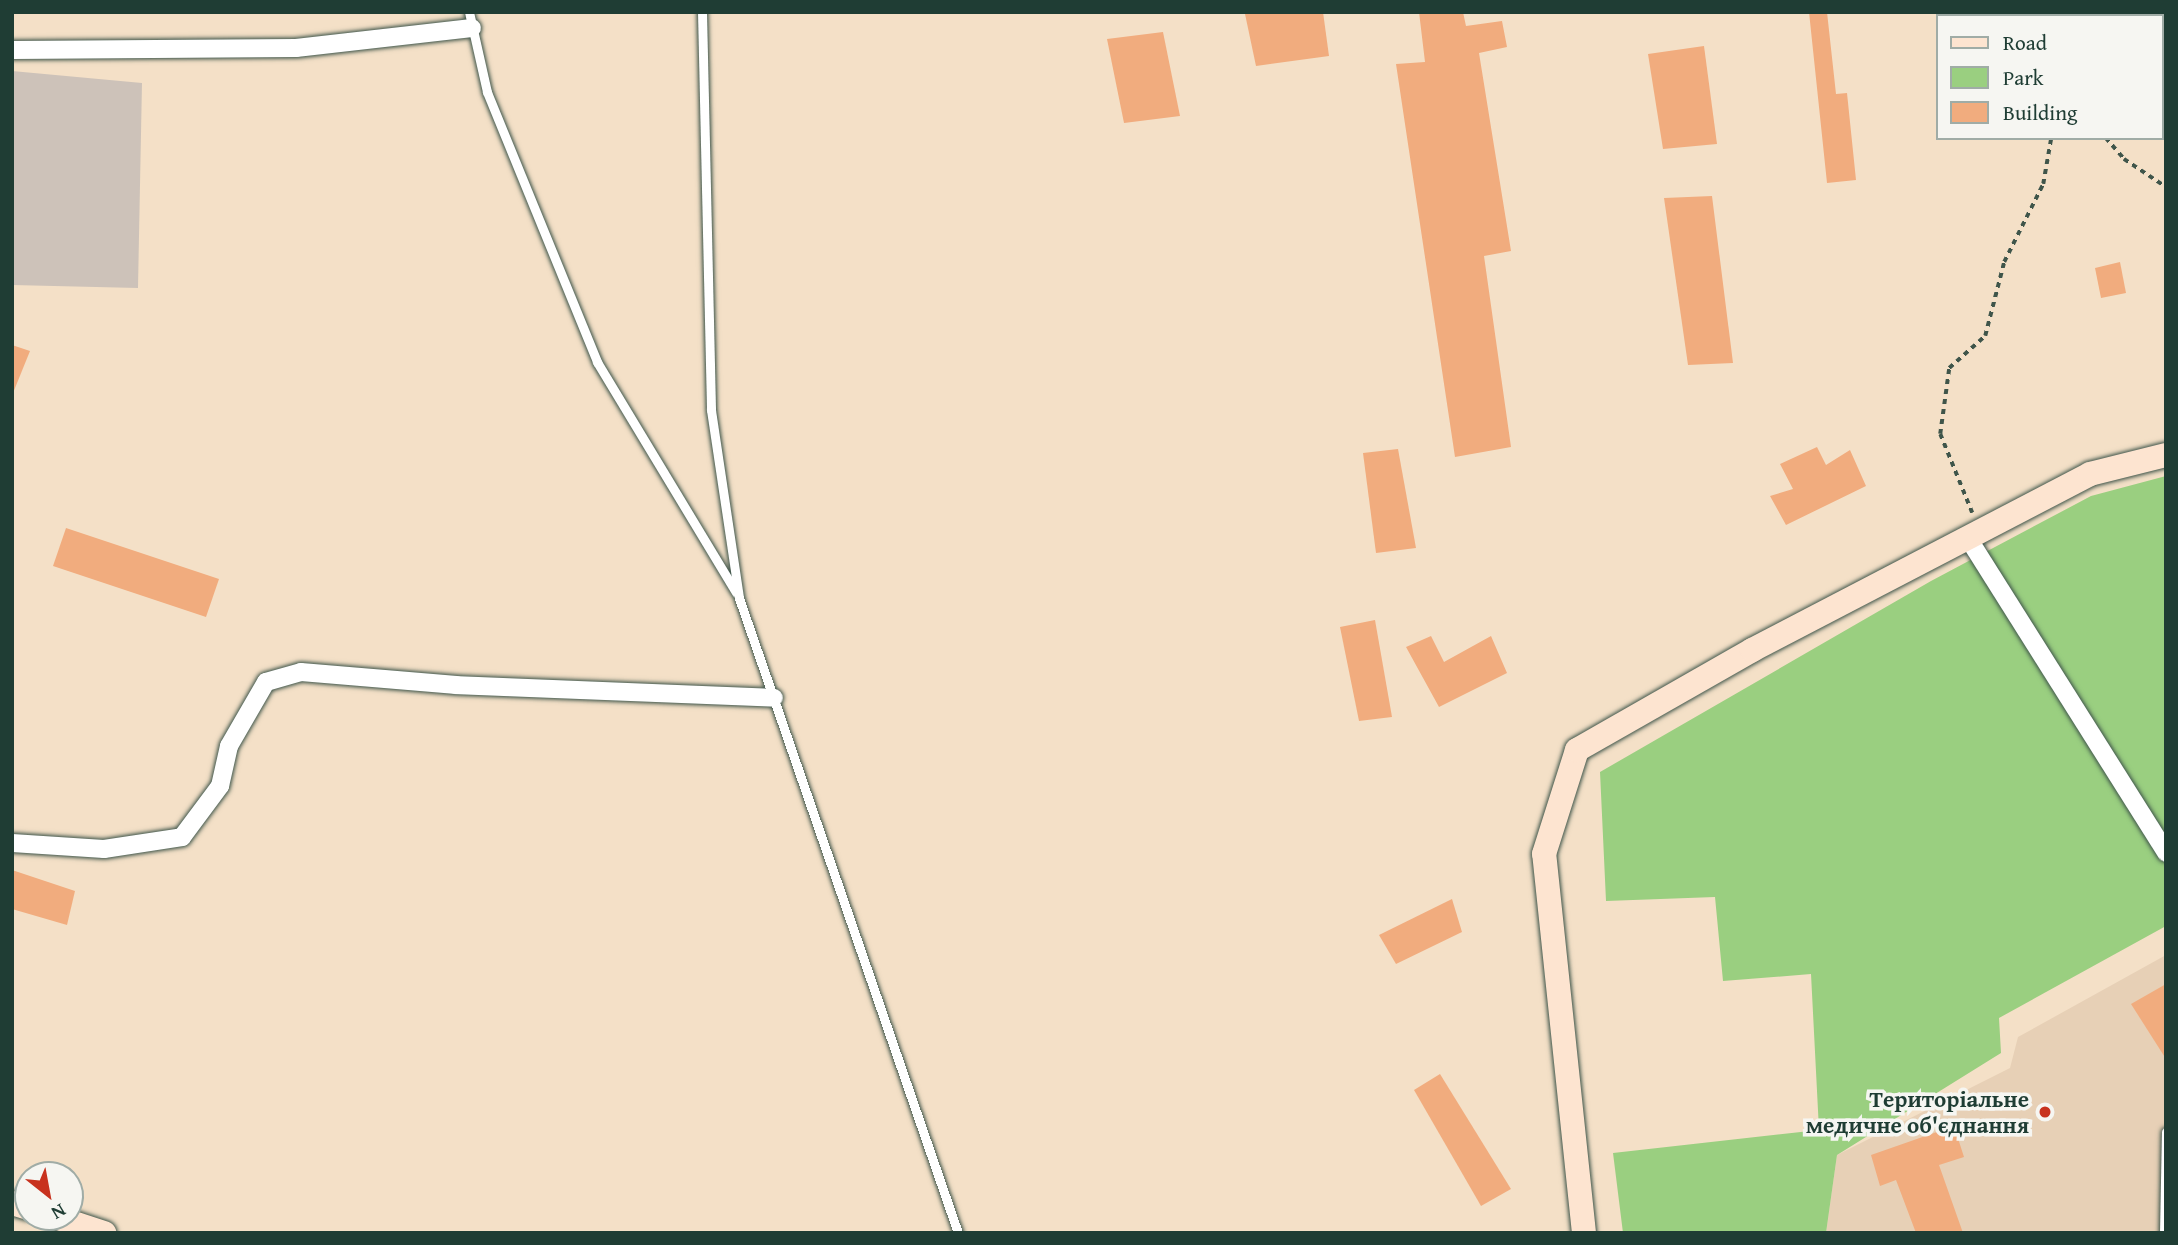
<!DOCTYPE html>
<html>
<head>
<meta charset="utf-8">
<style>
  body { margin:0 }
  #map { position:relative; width:2178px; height:1245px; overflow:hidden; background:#f4e0c7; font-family:"Gentium Book Plus",serif }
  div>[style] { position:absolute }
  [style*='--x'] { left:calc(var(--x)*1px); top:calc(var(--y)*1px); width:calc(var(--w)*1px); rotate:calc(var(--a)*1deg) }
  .built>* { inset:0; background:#e7d0b6 }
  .industrial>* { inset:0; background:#cdc2b9 }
  .green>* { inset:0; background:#9acf80 }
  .building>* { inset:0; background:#f1ac7e }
  .path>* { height:3.5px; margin-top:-1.75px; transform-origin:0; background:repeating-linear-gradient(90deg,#3f554a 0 5px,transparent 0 10px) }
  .roads { filter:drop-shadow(0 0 2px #3f554a) drop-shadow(0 0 2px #3f554a) }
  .lane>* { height:9px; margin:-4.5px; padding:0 4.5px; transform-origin:4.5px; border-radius:4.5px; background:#fff }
  .street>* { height:18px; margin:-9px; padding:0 9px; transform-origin:9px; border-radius:9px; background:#fff }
  .secondary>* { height:24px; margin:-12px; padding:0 12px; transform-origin:12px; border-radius:12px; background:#fde4d0 }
  .dots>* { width:19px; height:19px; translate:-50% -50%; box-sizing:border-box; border:4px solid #f6f6f2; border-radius:50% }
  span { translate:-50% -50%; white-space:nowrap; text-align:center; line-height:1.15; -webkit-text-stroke:7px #f6f6f2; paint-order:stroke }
  .poi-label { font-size:23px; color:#1f3d34; font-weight:700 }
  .right { translate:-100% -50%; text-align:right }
  .frame { position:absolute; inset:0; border:14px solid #1f3d34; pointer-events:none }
  .legend { position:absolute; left:1936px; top:14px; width:228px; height:126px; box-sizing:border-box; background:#f6f6f2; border:2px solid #a0aca6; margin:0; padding:9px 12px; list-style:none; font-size:21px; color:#1f3d34 }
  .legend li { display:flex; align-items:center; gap:14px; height:35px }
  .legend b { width:35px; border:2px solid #a0aca6 }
  .north { position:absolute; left:14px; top:1161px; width:70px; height:70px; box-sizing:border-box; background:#f6f6f2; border:2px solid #a0aca6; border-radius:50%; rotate:149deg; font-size:19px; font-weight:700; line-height:28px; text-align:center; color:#1f3d34 }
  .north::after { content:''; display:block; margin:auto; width:24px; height:32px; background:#c8321e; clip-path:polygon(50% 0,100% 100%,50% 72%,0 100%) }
</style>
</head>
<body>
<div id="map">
  <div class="built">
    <i style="clip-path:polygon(2166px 955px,2166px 1233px,1826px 1233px,1837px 1155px,2010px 1068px,2018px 1037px)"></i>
  </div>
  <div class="industrial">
    <i style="clip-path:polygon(12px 71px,142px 83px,138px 288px,12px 285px)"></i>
  </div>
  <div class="green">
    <i style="clip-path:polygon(2166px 476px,2166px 926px,1999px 1018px,2001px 1053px,1837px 1155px,1826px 1233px,1623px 1233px,1613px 1153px,1819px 1130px,1811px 974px,1723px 981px,1715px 897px,1606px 901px,1600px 772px,1931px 581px,2091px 496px)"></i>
  </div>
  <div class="building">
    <i style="clip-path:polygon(1260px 12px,1323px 12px,1329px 56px,1256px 66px,1245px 14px)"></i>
    <i style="clip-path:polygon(1419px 12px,1463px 12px,1466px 26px,1502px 21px,1507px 47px,1479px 53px,1511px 251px,1484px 256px,1511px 447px,1455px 457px,1396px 64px,1425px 62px)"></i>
    <i style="clip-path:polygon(1809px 12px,1827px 12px,1836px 94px,1847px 93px,1856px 180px,1827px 183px)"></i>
    <i style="clip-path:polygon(1163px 32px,1180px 116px,1124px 123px,1107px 39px)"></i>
    <i style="clip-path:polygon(1704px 46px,1717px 144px,1663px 149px,1648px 54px)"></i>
    <i style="clip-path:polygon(1712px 196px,1733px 363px,1688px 365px,1664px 198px)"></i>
    <i style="clip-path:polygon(2120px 262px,2126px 293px,2101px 298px,2095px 268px)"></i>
    <i style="clip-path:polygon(12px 345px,30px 351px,13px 393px,12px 393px)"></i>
    <i style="clip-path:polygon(1817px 447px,1826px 465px,1850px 450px,1866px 486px,1786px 525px,1770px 496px,1793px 489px,1780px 464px)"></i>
    <i style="clip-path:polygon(1398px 449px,1416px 548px,1376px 553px,1363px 453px)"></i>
    <i style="clip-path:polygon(66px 528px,219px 579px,206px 617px,53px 566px)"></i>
    <i style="clip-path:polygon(1375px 620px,1392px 717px,1359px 721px,1340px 627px)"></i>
    <i style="clip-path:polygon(1431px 636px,1444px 662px,1491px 636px,1507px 673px,1439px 707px,1406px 647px)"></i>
    <i style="clip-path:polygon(12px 870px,75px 891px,67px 925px,12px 909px)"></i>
    <i style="clip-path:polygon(1452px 899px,1462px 932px,1396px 964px,1379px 935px)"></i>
    <i style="clip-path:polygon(2166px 984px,2166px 1059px,2131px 1004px)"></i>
    <i style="clip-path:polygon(1440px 1074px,1511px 1189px,1481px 1206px,1414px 1090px)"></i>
    <i style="clip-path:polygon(1954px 1126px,1964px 1157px,1939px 1165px,1963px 1233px,1916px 1233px,1896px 1180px,1880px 1186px,1871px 1155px)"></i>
  </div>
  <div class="path">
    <i style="--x:2050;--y:12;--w:4;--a:90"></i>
    <i style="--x:2106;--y:138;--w:28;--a:49"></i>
    <i style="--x:2124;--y:159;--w:50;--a:33.7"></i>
    <i style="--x:1972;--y:513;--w:85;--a:-112.1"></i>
    <i style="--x:1940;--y:434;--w:67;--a:-82.2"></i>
    <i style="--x:1949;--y:368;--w:48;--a:-41.6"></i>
    <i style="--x:1985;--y:336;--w:76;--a:-75.6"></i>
    <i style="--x:2004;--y:262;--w:87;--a:-63.4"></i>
    <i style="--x:2043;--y:184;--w:47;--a:-80.1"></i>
  </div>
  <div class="roads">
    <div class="lane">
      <i style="--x:469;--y:12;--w:82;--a:77.3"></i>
      <i style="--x:487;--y:92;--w:292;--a:67.8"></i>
      <i style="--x:597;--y:362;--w:269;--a:58.9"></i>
      <i style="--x:702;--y:12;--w:398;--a:88.7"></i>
      <i style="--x:711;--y:410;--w:190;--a:81.5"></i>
      <i style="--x:739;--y:598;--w:672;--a:70.97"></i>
      <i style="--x:2164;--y:1233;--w:101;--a:-88.9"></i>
    </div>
    <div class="street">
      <i style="--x:12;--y:50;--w:284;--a:-0.4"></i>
      <i style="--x:296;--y:48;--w:177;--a:-6.5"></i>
      <i style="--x:1968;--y:538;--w:372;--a:57.8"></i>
      <i style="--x:12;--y:843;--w:92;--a:3.7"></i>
      <i style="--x:104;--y:849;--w:79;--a:-8.7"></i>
      <i style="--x:182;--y:837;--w:64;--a:-53.3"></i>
      <i style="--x:220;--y:786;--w:41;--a:-77.3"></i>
      <i style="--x:229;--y:746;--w:74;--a:-60"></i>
      <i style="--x:266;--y:682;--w:36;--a:-16"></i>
      <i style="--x:301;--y:672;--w:156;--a:4.8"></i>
      <i style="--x:456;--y:685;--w:318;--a:2.3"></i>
    </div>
    <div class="secondary">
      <i style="--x:12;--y:1203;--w:17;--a:17"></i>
      <i style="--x:55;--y:1217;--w:52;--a:18.1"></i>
      <i style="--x:1584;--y:1233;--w:381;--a:-96"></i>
      <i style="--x:1544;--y:854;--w:109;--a:-72.4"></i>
      <i style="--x:1577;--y:750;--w:202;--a:-29.7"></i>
      <i style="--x:1752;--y:650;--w:381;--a:-27.5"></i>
      <i style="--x:2090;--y:474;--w:78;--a:-14"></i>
    </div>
  </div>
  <div class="dots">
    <i style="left:2045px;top:1112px;background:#c8321e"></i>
  </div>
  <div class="poi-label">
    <span class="right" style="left:2029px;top:1112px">Територіальне<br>медичне об'єднання</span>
  </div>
  <div class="frame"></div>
  <ul class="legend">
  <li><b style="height:9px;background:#fde4d0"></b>Road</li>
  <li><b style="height:19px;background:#9acf80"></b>Park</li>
  <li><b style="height:19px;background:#f1ac7e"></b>Building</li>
  </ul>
  <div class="north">N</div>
</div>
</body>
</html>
